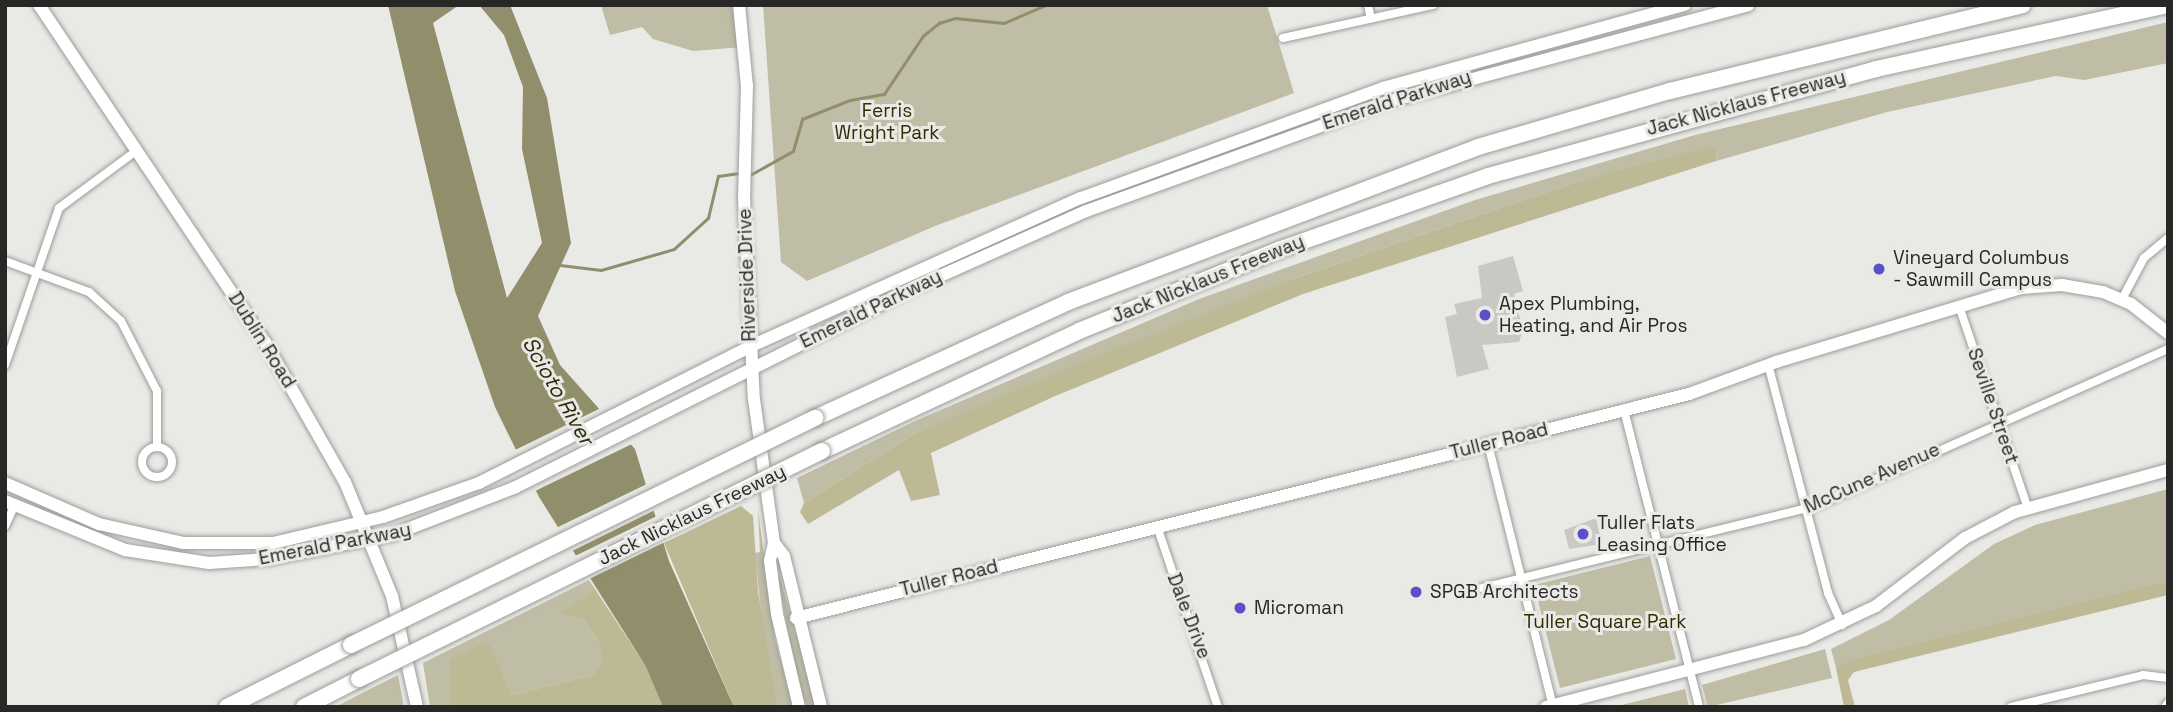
<!DOCTYPE html>
<html>
<head>
<meta charset="utf-8">
<style>
  body { margin:0 }
  #map { position:relative; width:2173px; height:712px; overflow:hidden; background:#e9e9e6; font-family:"Space Grotesk",sans-serif }
  div>[style] { position:absolute }
  [style*='--x'] { left:calc(var(--x)*1px); top:calc(var(--y)*1px); width:calc(var(--w)*1px); rotate:calc(var(--a)*1deg) }
  .green>* { inset:0; background:#bfbda5 }
  .forest>* { inset:0; background:#bdb995 }
  .water>* { inset:0; background:#918e6b }
  .pier>* { inset:0; background:#e9e9e6 }
  .stream>* { height:2.5px; margin:-1.25px; padding:0 1.25px; transform-origin:1.25px; border-radius:1.25px; background:#918e6b }
  .building>* { inset:0; background:#c9c8c5 }
  .roads { filter:drop-shadow(0 0 2px #9c9c99) drop-shadow(0 0 2px #9c9c99) }
  .street>* { height:8px; margin:-4px; padding:0 4px; transform-origin:4px; border-radius:4px; background:#fff }
  .street>.ring { margin:-4px; padding:0; box-sizing:content-box; background:none; border:8px solid #fff; border-radius:50% }
  .secondary>* { height:12px; margin:-6px; padding:0 6px; transform-origin:6px; border-radius:6px; background:#fff }
  .primary>* { height:12px; margin:-6px; padding:0 6px; transform-origin:6px; border-radius:6px; background:#fff }
  .highway>* { height:16px; margin:-8px; padding:0 8px; transform-origin:8px; border-radius:8px; background:#fff }
  .bridges { filter:drop-shadow(0 0 2px #9c9c99) drop-shadow(0 0 2px #9c9c99) }
  .highway-bridge>* { height:16px; margin:-8px; padding:0 8px; transform-origin:8px; border-radius:8px; background:#fff }
  .dots>* { width:19px; height:19px; translate:-50% -50%; box-sizing:border-box; border:4px solid #e9e9e6; border-radius:50% }
  span { translate:-50% -50%; white-space:nowrap; text-align:center; line-height:1.15; -webkit-text-stroke:6px #e9e9e6; paint-order:stroke }
  .street-label { font-size:19px; color:#272726 }
  .park-label { font-size:19px; color:#322d00 }
  .poi-label { font-size:19px; color:#272726 }
  .left { translate:0 -50%; text-align:left }
  .water-label { font-size:21px; color:#2e2a0b; font-style:italic }
  .frame { position:absolute; inset:0; border:7px solid #272726; pointer-events:none }
</style>
</head>
<body>
<div id="map">
  <div class="green">
    <i style="clip-path:polygon(601px 5px,739px 5px,743px 47px,693px 51px,653px 39px,642px 27px,610px 35px)"></i>
    <i style="clip-path:polygon(763px 5px,1267px 5px,1294px 93px,935px 226px,807px 281px,781px 262px)"></i>
    <i style="clip-path:polygon(2168px 22px,2168px 63px,2084px 80px,2056px 76px,1887px 112px,1716px 161px,1717px 151px,1574px 183px,1298px 277px,914px 434px,804px 503px,797px 478px,915px 421px,1199px 299px,1475px 200px,1695px 135px)"></i>
    <i style="clip-path:polygon(2168px 489px,2168px 581px,1836px 668px,1831px 649px,1889px 620px,1994px 544px,2035px 525px)"></i>
    <i style="clip-path:polygon(758px 509px,775px 639px,793px 707px,777px 707px,764px 642px,755px 553px,760px 552px)"></i>
    <i style="clip-path:polygon(1650px 556px,1676px 659px,1560px 688px,1534px 585px)"></i>
    <i style="clip-path:polygon(778px 578px,780px 578px,817px 707px,808px 707px,800px 693px)"></i>
    <i style="clip-path:polygon(589px 580px,595px 589px,561px 613px,584px 620px,598px 640px,605px 661px,593px 675px,512px 695px,490px 646px,450px 707px,430px 707px,423px 663px)"></i>
    <i style="clip-path:polygon(1825px 649px,1832px 678px,1708px 707px,1702px 685px)"></i>
    <i style="clip-path:polygon(398px 675px,404px 707px,335px 707px,372px 688px)"></i>
    <i style="clip-path:polygon(1685px 689px,1689px 707px,1614px 707px)"></i>
  </div>
  <div class="forest">
    <i style="clip-path:polygon(1708px 147px,1717px 151px,1716px 161px,1303px 294px,1053px 397px,931px 453px,940px 495px,911px 501px,899px 470px,808px 524px,800px 512px,804px 503px,914px 434px,1082px 362px,1298px 277px,1574px 183px)"></i>
    <i style="clip-path:polygon(741px 506px,753px 516px,758px 591px,777px 707px,734px 707px,664px 543px)"></i>
    <i style="clip-path:polygon(2168px 581px,2168px 595px,1854px 672px,1848px 680px,1855px 707px,1844px 707px,1836px 668px,1855px 659px)"></i>
    <i style="clip-path:polygon(595px 589px,645px 665px,663px 707px,450px 707px,450px 659px,482px 644px,490px 645px,512px 695px,593px 675px,604px 661px,598px 640px,584px 620px,560px 613px)"></i>
  </div>
  <div class="water">
    <i style="clip-path:polygon(388px 5px,459px 5px,433px 23px,507px 298px,542px 243px,522px 149px,523px 87px,504px 35px,479px 5px,510px 5px,547px 98px,571px 243px,538px 316px,560px 365px,635px 449px,669px 561px,734px 707px,663px 707px,645px 665px,539px 497px,495px 407px,455px 291px)"></i>
  </div>
  <div class="pier">
    <i style="clip-path:polygon(603px 407px,634px 443px,533px 492px,513px 451px)"></i>
    <i style="clip-path:polygon(649px 483px,657px 509px,568px 553px,554px 529px)"></i>
    <i style="clip-path:polygon(659px 515px,667px 541px,585px 581px,571px 558px)"></i>
  </div>
  <div class="stream">
    <i style="--x:750;--y:175;--w:49;--a:-29.2"></i>
    <i style="--x:793;--y:151;--w:33;--a:-74"></i>
    <i style="--x:802;--y:119;--w:52;--a:-21.6"></i>
    <i style="--x:850;--y:100;--w:35;--a:-10"></i>
    <i style="--x:884;--y:94;--w:70;--a:-56.1"></i>
    <i style="--x:923;--y:36;--w:21;--a:-39"></i>
    <i style="--x:939;--y:23;--w:17;--a:-17"></i>
    <i style="--x:955;--y:18;--w:49;--a:5.8"></i>
    <i style="--x:1004;--y:23;--w:46;--a:-23.2"></i>
    <i style="--x:560;--y:265;--w:41;--a:7"></i>
    <i style="--x:601;--y:270;--w:76;--a:-16"></i>
    <i style="--x:674;--y:249;--w:46;--a:-42.4"></i>
    <i style="--x:708;--y:218;--w:43;--a:-76.6"></i>
    <i style="--x:718;--y:176;--w:21;--a:-8"></i>
  </div>
  <div class="building">
    <i style="clip-path:polygon(1513px 256px,1523px 291px,1514px 294px,1523px 330px,1519px 342px,1482px 345px,1489px 369px,1457px 377px,1445px 317px,1457px 314px,1454px 304px,1482px 298px,1478px 266px)"></i>
    <i style="clip-path:polygon(1596px 518px,1602px 544px,1569px 549px,1564px 530px)"></i>
  </div>
  <div class="roads">
    <div class="street">
      <i style="--x:1368;--y:5;--w:14;--a:78"></i>
      <i style="--x:1283;--y:38;--w:154;--a:-12.4"></i>
      <i style="--x:5;--y:261;--w:90;--a:20.3"></i>
      <i style="--x:89;--y:292;--w:43;--a:42.2"></i>
      <i style="--x:121;--y:321;--w:79;--a:62.8"></i>
      <i style="--x:157;--y:391;--w:56;--a:90"></i>
      <i style="--x:2122;--y:299;--w:47;--a:-61.8"></i>
      <i style="--x:2144;--y:258;--w:31;--a:-40"></i>
      <i style="--x:1959;--y:306;--w:211;--a:71.2"></i>
      <i style="--x:1768;--y:364;--w:237;--a:75.3"></i>
      <i style="--x:1828;--y:593;--w:35;--a:66"></i>
      <i style="--x:5;--y:365;--w:166;--a:-71"></i>
      <i style="--x:59;--y:208;--w:96;--a:-36.5"></i>
      <i style="--x:1624;--y:410;--w:306;--a:75.8"></i>
      <i style="--x:1488;--y:444;--w:271;--a:76.1"></i>
      <i class="ring" style="left:142px;top:447px;width:22px;height:22px"></i>
      <i style="--x:5;--y:526;--w:23;--a:-65"></i>
      <i style="--x:1157;--y:526;--w:191;--a:71.4"></i>
      <i style="--x:1482;--y:588;--w:341;--a:-13.8"></i>
      <i style="--x:1813;--y:507;--w:389;--a:-24"></i>
      <i style="--x:2011;--y:707;--w:136;--a:-13.6"></i>
      <i style="--x:2143;--y:675;--w:25;--a:7"></i>
      <i style="--x:2165;--y:707;--w:5;--a:-53"></i>
    </div>
    <div class="secondary">
      <i style="--x:39;--y:5;--w:406;--a:56.2"></i>
      <i style="--x:265;--y:342;--w:161;--a:60.3"></i>
      <i style="--x:345;--y:482;--w:123;--a:67.6"></i>
      <i style="--x:392;--y:596;--w:114;--a:77.3"></i>
      <i style="--x:5;--y:483;--w:103;--a:23.6"></i>
      <i style="--x:99;--y:524;--w:86;--a:12.7"></i>
      <i style="--x:183;--y:543;--w:90;--a:0"></i>
      <i style="--x:273;--y:543;--w:113;--a:-13.3"></i>
      <i style="--x:383;--y:517;--w:102;--a:-19.5"></i>
      <i style="--x:479;--y:483;--w:302;--a:-26.7"></i>
      <i style="--x:749;--y:347;--w:364;--a:-24.2"></i>
      <i style="--x:1081;--y:198;--w:321;--a:-20"></i>
      <i style="--x:1383;--y:88;--w:313;--a:-15.4"></i>
      <i style="--x:5;--y:501;--w:130;--a:22.2"></i>
      <i style="--x:125;--y:550;--w:85;--a:8.8"></i>
      <i style="--x:209;--y:563;--w:59;--a:-3.9"></i>
      <i style="--x:268;--y:559;--w:126;--a:-11"></i>
      <i style="--x:392;--y:535;--w:131;--a:-21.1"></i>
      <i style="--x:514;--y:488;--w:446;--a:-26.6"></i>
      <i style="--x:913;--y:288;--w:189;--a:-24"></i>
      <i style="--x:1086;--y:211;--w:320;--a:-19.9"></i>
      <i style="--x:1387;--y:102;--w:374;--a:-15"></i>
      <i style="--x:796;--y:618;--w:921;--a:-14.08"></i>
      <i style="--x:1689;--y:394;--w:93;--a:-20.2"></i>
      <i style="--x:1776;--y:362;--w:256;--a:-16.8"></i>
      <i style="--x:2021;--y:288;--w:41;--a:-4.2"></i>
      <i style="--x:2062;--y:285;--w:42;--a:9.7"></i>
      <i style="--x:2103;--y:292;--w:30;--a:23"></i>
      <i style="--x:2131;--y:304;--w:47;--a:38.1"></i>
      <i style="--x:1546;--y:707;--w:267;--a:-14.6"></i>
      <i style="--x:1804;--y:640;--w:80;--a:-25.3"></i>
      <i style="--x:1876;--y:606;--w:112;--a:-37.4"></i>
      <i style="--x:1965;--y:538;--w:56;--a:-27.5"></i>
      <i style="--x:2015;--y:512;--w:159;--a:-15.4"></i>
    </div>
    <div class="primary">
      <i style="--x:739;--y:5;--w:81;--a:84.4"></i>
      <i style="--x:747;--y:86;--w:112;--a:91.5"></i>
      <i style="--x:744;--y:198;--w:201;--a:87.2"></i>
      <i style="--x:754;--y:399;--w:145;--a:82.1"></i>
      <i style="--x:774;--y:543;--w:18;--a:103"></i>
      <i style="--x:770;--y:561;--w:53;--a:82.5"></i>
      <i style="--x:777;--y:614;--w:96;--a:76.7"></i>
      <i style="--x:774;--y:543;--w:16;--a:52"></i>
      <i style="--x:784;--y:556;--w:155;--a:76.2"></i>
    </div>
    <div class="highway">
      <i style="--x:815;--y:418;--w:278;--a:-24.6"></i>
      <i style="--x:1068;--y:302;--w:438;--a:-20.7"></i>
      <i style="--x:1478;--y:147;--w:200;--a:-16.3"></i>
      <i style="--x:1670;--y:91;--w:363;--a:-13.7"></i>
      <i style="--x:822;--y:451;--w:284;--a:-25"></i>
      <i style="--x:1079;--y:331;--w:218;--a:-22.1"></i>
      <i style="--x:1281;--y:249;--w:219;--a:-19.4"></i>
      <i style="--x:1488;--y:176;--w:402;--a:-15.4"></i>
      <i style="--x:1876;--y:69;--w:299;--a:-12.4"></i>
      <i style="--x:227;--y:707;--w:139;--a:-26.6"></i>
      <i style="--x:304;--y:707;--w:62;--a:-27"></i>
    </div>
  </div>
  <div class="bridges">
    <div class="highway-bridge">
      <i style="--x:351;--y:645;--w:517;--a:-26.07"></i>
      <i style="--x:359;--y:679;--w:516;--a:-26.22"></i>
    </div>
  </div>
  <div class="dots">
    <i style="left:1879px;top:269px;background:#5c50c9"></i>
    <i style="left:1485px;top:315px;background:#5c50c9"></i>
    <i style="left:1583px;top:534px;background:#5c50c9"></i>
    <i style="left:1416px;top:592px;background:#5c50c9"></i>
    <i style="left:1240px;top:608px;background:#5c50c9"></i>
  </div>
  <div class="street-label">
    <span style="left:1397px;top:100px;rotate:-18deg">Emerald Parkway</span>
    <span style="left:1746px;top:103px;rotate:-15deg">Jack Nicklaus Freeway</span>
    <span style="left:747px;top:275px;rotate:-92deg">Riverside Drive</span>
    <span style="left:1208px;top:279px;rotate:-22deg">Jack Nicklaus Freeway</span>
    <span style="left:871px;top:309px;rotate:-26deg">Emerald Parkway</span>
    <span style="left:262px;top:340px;rotate:58deg">Dublin Road</span>
    <span style="left:1993px;top:406px;rotate:71deg">Seville Street</span>
    <span style="left:1499px;top:441px;rotate:-14deg">Tuller Road</span>
    <span style="left:1872px;top:478px;rotate:-24deg">McCune Avenue</span>
    <span style="left:692px;top:515px;rotate:-26deg">Jack Nicklaus Freeway</span>
    <span style="left:335px;top:544px;rotate:-11deg">Emerald Parkway</span>
    <span style="left:949px;top:578px;rotate:-14deg">Tuller Road</span>
    <span style="left:1189px;top:616px;rotate:69deg">Dale Drive</span>
  </div>
  <div class="park-label">
    <span style="left:887px;top:122px">Ferris<br>Wright Park</span>
    <span style="left:1605px;top:622px">Tuller Square Park</span>
  </div>
  <div class="poi-label">
    <span class="left" style="left:1893px;top:269px">Vineyard Columbus<br>- Sawmill Campus</span>
    <span class="left" style="left:1499px;top:315px">Apex Plumbing,<br>Heating, and Air Pros</span>
    <span class="left" style="left:1597px;top:534px">Tuller Flats<br>Leasing Office</span>
    <span class="left" style="left:1430px;top:592px">SPGB Architects</span>
    <span class="left" style="left:1254px;top:608px">Microman</span>
  </div>
  <div class="water-label">
    <span style="left:558px;top:391px;rotate:60deg">Scioto River</span>
  </div>
  <div class="frame"></div>
</div>
</body>
</html>
